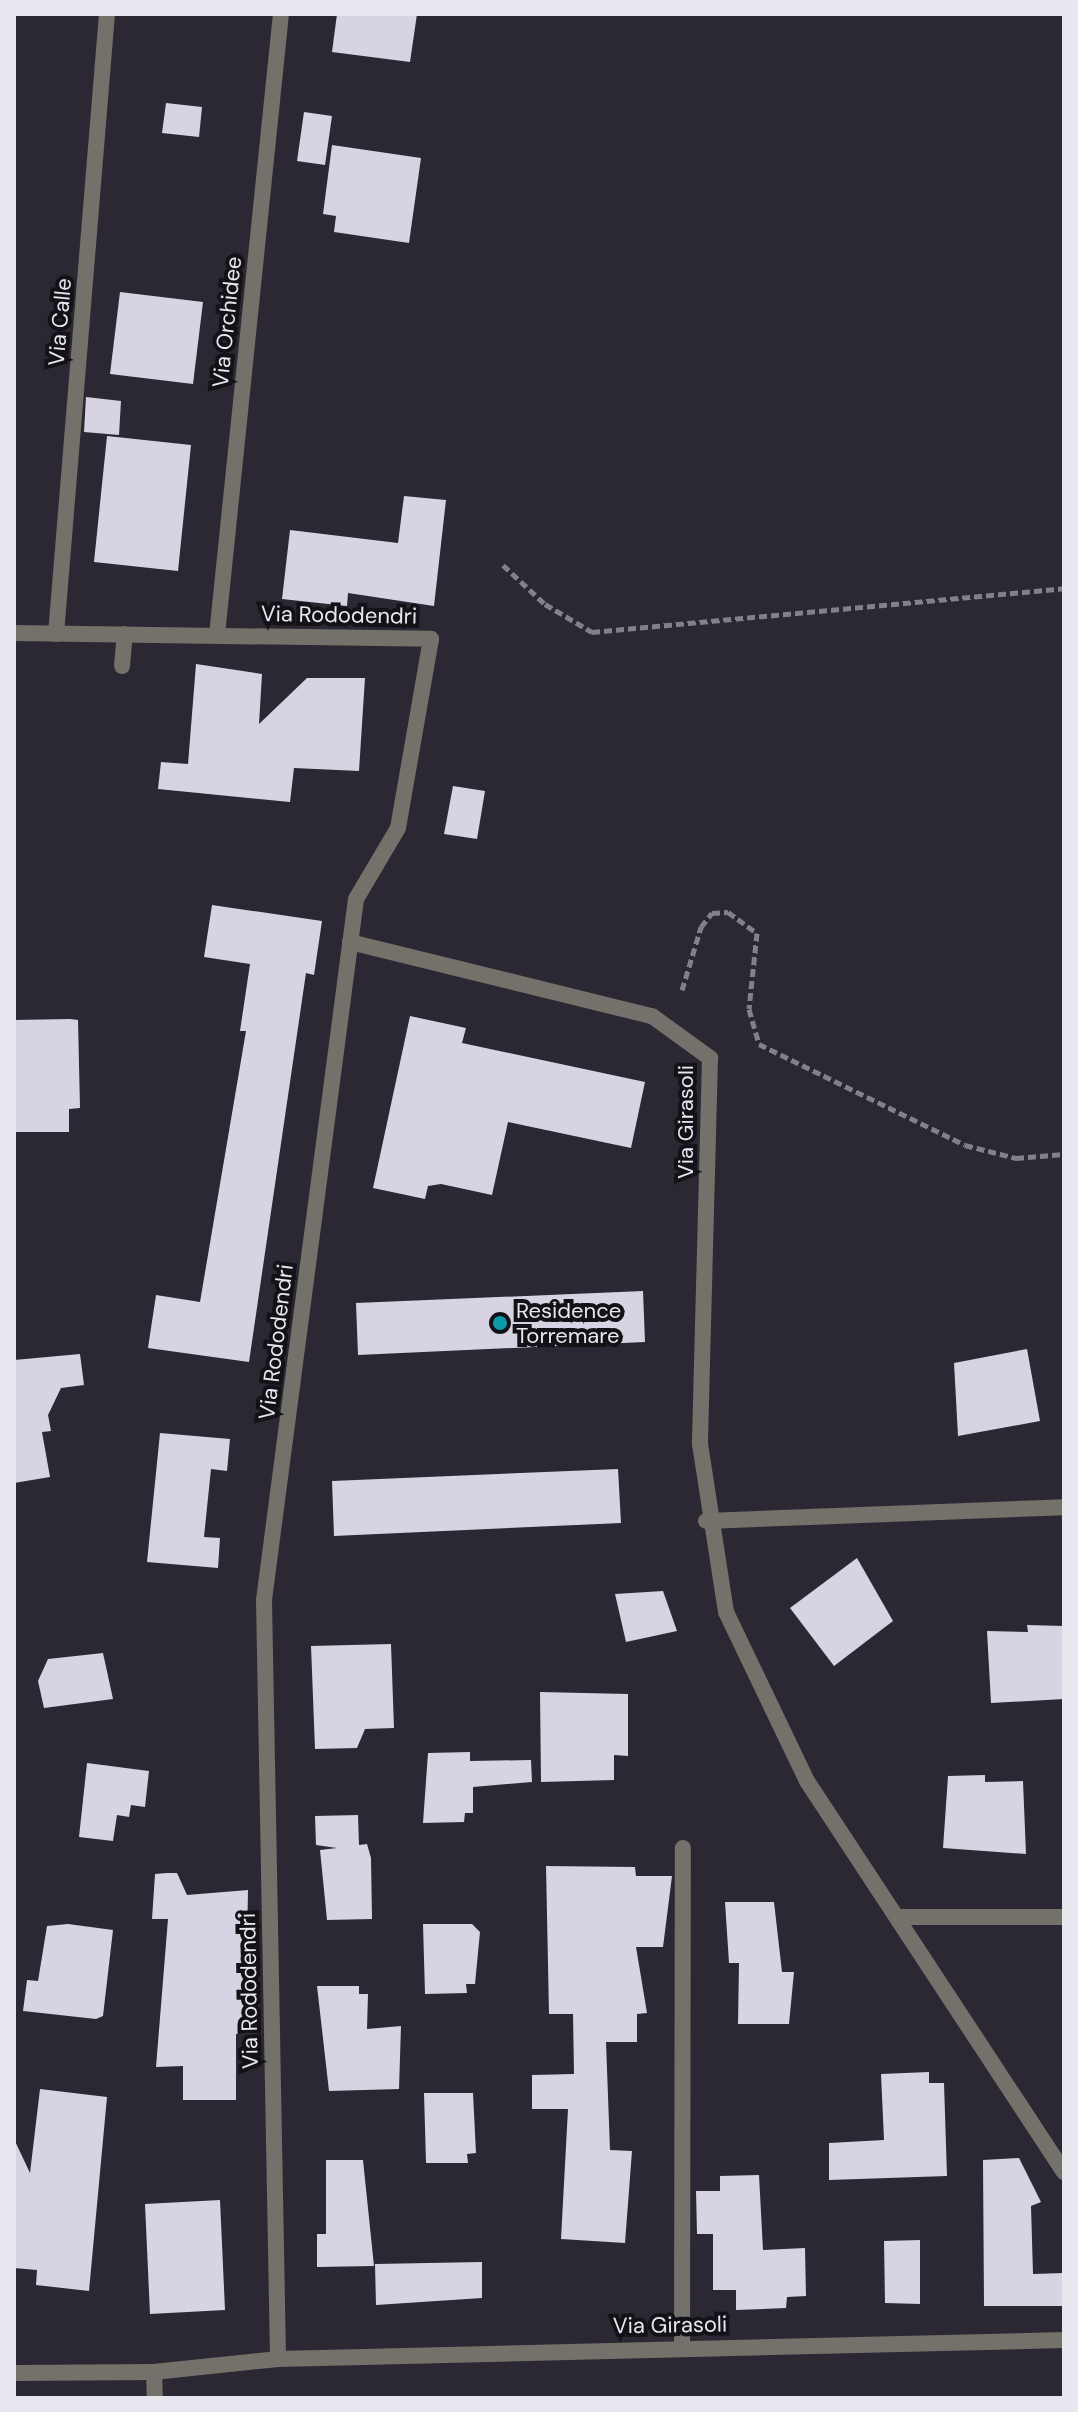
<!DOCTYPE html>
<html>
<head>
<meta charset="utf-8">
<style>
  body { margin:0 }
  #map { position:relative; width:1078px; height:2412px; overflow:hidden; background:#2b2834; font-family:"DM Sans",sans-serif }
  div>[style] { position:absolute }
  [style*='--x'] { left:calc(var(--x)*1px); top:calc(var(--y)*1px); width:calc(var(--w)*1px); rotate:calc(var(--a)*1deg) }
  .building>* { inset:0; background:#d7d3e2 }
  .path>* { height:5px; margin-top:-2.5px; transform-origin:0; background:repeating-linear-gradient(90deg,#83808b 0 8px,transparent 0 12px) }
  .lane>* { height:16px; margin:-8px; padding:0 8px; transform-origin:8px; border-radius:8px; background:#74706a }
  .street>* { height:16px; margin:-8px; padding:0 8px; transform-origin:8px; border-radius:8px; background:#74706a }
  .dots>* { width:22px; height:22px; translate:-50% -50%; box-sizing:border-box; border:4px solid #131217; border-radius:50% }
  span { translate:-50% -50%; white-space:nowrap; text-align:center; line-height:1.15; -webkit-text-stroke:8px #131217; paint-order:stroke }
  .street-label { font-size:22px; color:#e8e6ee }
  .poi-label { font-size:22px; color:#e8e6ee }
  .left { translate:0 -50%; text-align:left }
  .frame { position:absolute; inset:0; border:16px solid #e8e6ee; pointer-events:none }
</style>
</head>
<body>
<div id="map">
  <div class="building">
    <i style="clip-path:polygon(337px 14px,417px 14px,410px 62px,332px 52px)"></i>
    <i style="clip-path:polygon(166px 103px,202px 107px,199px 137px,162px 133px)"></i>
    <i style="clip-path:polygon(304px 112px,332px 116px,325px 165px,297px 161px)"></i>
    <i style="clip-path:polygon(332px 145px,421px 158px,409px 243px,334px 232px,336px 216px,323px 214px)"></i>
    <i style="clip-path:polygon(120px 292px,203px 302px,193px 384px,110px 374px)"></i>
    <i style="clip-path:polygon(86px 397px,121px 401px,119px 435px,84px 432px)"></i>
    <i style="clip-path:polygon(107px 436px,191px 445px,178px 571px,94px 562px)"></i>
    <i style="clip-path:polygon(404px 496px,446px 500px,434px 606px,348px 593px,347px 606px,282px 599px,290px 530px,398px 543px)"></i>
    <i style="clip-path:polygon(196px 664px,262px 674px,259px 724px,307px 678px,365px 678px,359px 771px,294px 768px,290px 802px,158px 789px,161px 762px,188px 764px)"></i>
    <i style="clip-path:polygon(453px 786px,485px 791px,477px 839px,444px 834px)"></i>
    <i style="clip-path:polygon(212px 905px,322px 921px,314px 975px,306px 973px,249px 1362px,148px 1348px,156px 1295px,200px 1302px,246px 1031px,240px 1031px,250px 964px,204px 957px)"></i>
    <i style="clip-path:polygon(410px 1016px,466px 1028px,462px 1043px,645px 1082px,631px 1148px,508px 1122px,492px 1195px,441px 1184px,428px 1186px,425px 1199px,373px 1188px)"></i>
    <i style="clip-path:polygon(70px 1019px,78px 1020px,80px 1108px,69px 1109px,69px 1132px,14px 1132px,14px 1020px)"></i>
    <i style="clip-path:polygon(643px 1291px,645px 1342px,358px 1355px,356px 1303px)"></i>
    <i style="clip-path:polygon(1027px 1349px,1040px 1421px,958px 1436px,954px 1363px)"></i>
    <i style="clip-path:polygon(80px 1354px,84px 1385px,61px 1388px,48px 1415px,51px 1431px,42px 1432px,50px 1477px,14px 1483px,14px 1360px)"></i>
    <i style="clip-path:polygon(160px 1433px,230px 1439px,227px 1471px,211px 1469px,204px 1537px,220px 1538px,218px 1568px,147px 1562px)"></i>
    <i style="clip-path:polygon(618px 1469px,621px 1523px,334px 1536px,332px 1481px)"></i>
    <i style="clip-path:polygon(857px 1558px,893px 1621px,834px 1666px,790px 1608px)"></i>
    <i style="clip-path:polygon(663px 1591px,677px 1631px,626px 1642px,615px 1594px)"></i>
    <i style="clip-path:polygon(1027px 1625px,1064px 1626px,1064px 1699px,991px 1703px,987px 1631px,1028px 1632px)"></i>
    <i style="clip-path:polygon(391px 1644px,394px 1728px,365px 1729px,357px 1748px,315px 1749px,311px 1646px)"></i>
    <i style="clip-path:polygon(103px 1653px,113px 1699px,44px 1708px,38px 1681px,48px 1659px)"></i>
    <i style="clip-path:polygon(540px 1692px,628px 1694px,628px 1756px,614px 1755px,614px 1780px,541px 1782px)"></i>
    <i style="clip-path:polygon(470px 1752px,470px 1761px,531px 1760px,532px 1782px,473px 1787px,473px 1813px,465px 1813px,464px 1822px,423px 1823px,428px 1753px)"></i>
    <i style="clip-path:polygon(87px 1763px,149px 1771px,145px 1807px,131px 1805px,129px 1817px,117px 1815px,113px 1841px,79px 1837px)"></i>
    <i style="clip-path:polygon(985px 1775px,985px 1782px,1023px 1781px,1026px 1854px,943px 1848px,948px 1776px)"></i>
    <i style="clip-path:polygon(358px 1815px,359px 1845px,367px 1844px,371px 1858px,372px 1919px,327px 1920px,320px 1850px,337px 1848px,316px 1845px,315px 1816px)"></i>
    <i style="clip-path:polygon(546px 1866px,635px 1867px,636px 1876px,672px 1876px,663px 1947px,636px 1947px,647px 2013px,637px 2014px,637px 2042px,606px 2042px,610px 2150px,632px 2151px,625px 2243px,561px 2239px,568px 2109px,532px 2109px,532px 2075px,574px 2074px,573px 2014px,549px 2014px)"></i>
    <i style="clip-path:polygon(167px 1873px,177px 1873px,187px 1895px,248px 1890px,246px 2001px,258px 1999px,260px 2033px,236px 2034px,236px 2100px,183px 2100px,183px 2066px,156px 2067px,168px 1919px,152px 1919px,155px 1874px)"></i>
    <i style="clip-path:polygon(725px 1902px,774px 1902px,782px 1972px,794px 1972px,789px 2024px,738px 2024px,739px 1963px,729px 1963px)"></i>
    <i style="clip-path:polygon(68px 1924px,113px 1930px,103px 2016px,96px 2019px,23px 2011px,27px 1980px,38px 1981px,47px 1926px)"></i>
    <i style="clip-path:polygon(423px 1924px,472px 1924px,480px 1932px,475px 1984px,466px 1984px,467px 1993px,425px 1994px)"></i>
    <i style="clip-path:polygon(317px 1986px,359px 1986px,359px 1994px,368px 1994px,367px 2029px,401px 2026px,399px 2089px,329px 2091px)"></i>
    <i style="clip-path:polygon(929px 2072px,929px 2083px,944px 2083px,947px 2176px,829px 2180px,829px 2143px,884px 2140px,881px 2074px)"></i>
    <i style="clip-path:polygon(40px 2089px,107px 2097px,89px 2291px,36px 2285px,37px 2270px,14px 2268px,14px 2139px,30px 2173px)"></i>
    <i style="clip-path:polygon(424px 2093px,473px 2093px,476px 2153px,467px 2154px,468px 2163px,426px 2163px)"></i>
    <i style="clip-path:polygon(1019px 2158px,1041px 2202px,1031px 2206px,1033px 2274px,1064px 2273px,1064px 2306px,984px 2306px,983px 2160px)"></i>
    <i style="clip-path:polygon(326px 2160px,363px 2160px,374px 2266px,317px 2267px,317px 2234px,326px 2234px)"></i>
    <i style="clip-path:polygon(759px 2175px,763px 2250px,805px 2248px,806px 2296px,787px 2297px,786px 2308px,736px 2310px,736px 2290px,713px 2290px,713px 2234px,697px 2234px,696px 2191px,720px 2191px,720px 2176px)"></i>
    <i style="clip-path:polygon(220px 2200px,225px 2310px,150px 2314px,145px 2204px)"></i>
    <i style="clip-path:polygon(920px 2240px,920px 2304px,885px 2303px,884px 2241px)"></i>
    <i style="clip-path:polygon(482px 2262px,482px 2298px,376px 2305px,375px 2264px)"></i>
  </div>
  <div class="path">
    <i style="--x:503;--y:565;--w:57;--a:42.9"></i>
    <i style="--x:545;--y:604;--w:55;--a:30.8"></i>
    <i style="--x:592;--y:632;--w:474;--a:-5.3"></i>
    <i style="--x:682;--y:990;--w:66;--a:-73.2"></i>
    <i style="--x:701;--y:927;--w:18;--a:-52"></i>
    <i style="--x:712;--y:913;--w:16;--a:-4"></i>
    <i style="--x:728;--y:912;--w:36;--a:36"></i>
    <i style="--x:757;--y:933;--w:76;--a:96"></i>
    <i style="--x:749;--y:1009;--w:36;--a:74"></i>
    <i style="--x:759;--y:1044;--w:229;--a:26.1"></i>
    <i style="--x:965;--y:1145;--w:53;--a:14.3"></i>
    <i style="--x:1016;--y:1158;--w:48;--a:-4.8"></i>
  </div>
  <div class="lane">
    <i style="--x:122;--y:666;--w:32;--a:-85"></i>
  </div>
  <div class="street">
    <i style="--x:14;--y:633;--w:417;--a:0.8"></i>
    <i style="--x:431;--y:639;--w:192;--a:99.9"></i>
    <i style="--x:398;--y:828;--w:82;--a:120.6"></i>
    <i style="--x:356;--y:899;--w:707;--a:97.48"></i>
    <i style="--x:264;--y:1600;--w:759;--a:88.94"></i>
    <i style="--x:278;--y:2359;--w:125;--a:174"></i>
    <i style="--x:56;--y:634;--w:622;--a:-85.3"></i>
    <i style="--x:217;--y:635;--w:624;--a:-84.12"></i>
    <i style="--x:350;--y:942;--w:311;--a:13.8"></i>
    <i style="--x:652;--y:1016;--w:72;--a:35.9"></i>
    <i style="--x:710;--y:1058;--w:386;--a:91.5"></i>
    <i style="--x:700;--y:1444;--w:170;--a:81.2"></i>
    <i style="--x:726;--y:1612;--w:187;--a:64.4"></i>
    <i style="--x:807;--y:1781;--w:468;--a:56.7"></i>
    <i style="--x:706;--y:1521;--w:358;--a:-2.2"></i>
    <i style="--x:897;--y:1917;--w:167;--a:0"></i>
    <i style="--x:682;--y:2346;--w:498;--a:-89.9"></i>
    <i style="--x:278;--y:2359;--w:786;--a:-1.38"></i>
    <i style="--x:14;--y:2373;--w:140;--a:-0.4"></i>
    <i style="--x:154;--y:2372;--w:26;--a:88"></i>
  </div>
  <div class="dots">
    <i style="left:500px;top:1323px;background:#0f9aa8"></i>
  </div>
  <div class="street-label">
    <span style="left:60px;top:322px;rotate:-85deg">Via Calle</span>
    <span style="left:227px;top:322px;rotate:-84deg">Via Orchidee</span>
    <span style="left:339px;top:615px;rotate:1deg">Via Rododendri</span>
    <span style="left:686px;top:1122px;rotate:-90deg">Via Girasoli</span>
    <span style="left:276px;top:1342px;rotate:-83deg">Via Rododendri</span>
    <span style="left:249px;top:1991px;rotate:-91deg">Via Rododendri</span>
    <span style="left:670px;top:2325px;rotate:-1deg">Via Girasoli</span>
  </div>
  <div class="poi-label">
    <span class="left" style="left:516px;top:1323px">Residence<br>Torremare</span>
  </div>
  <div class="frame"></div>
</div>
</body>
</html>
